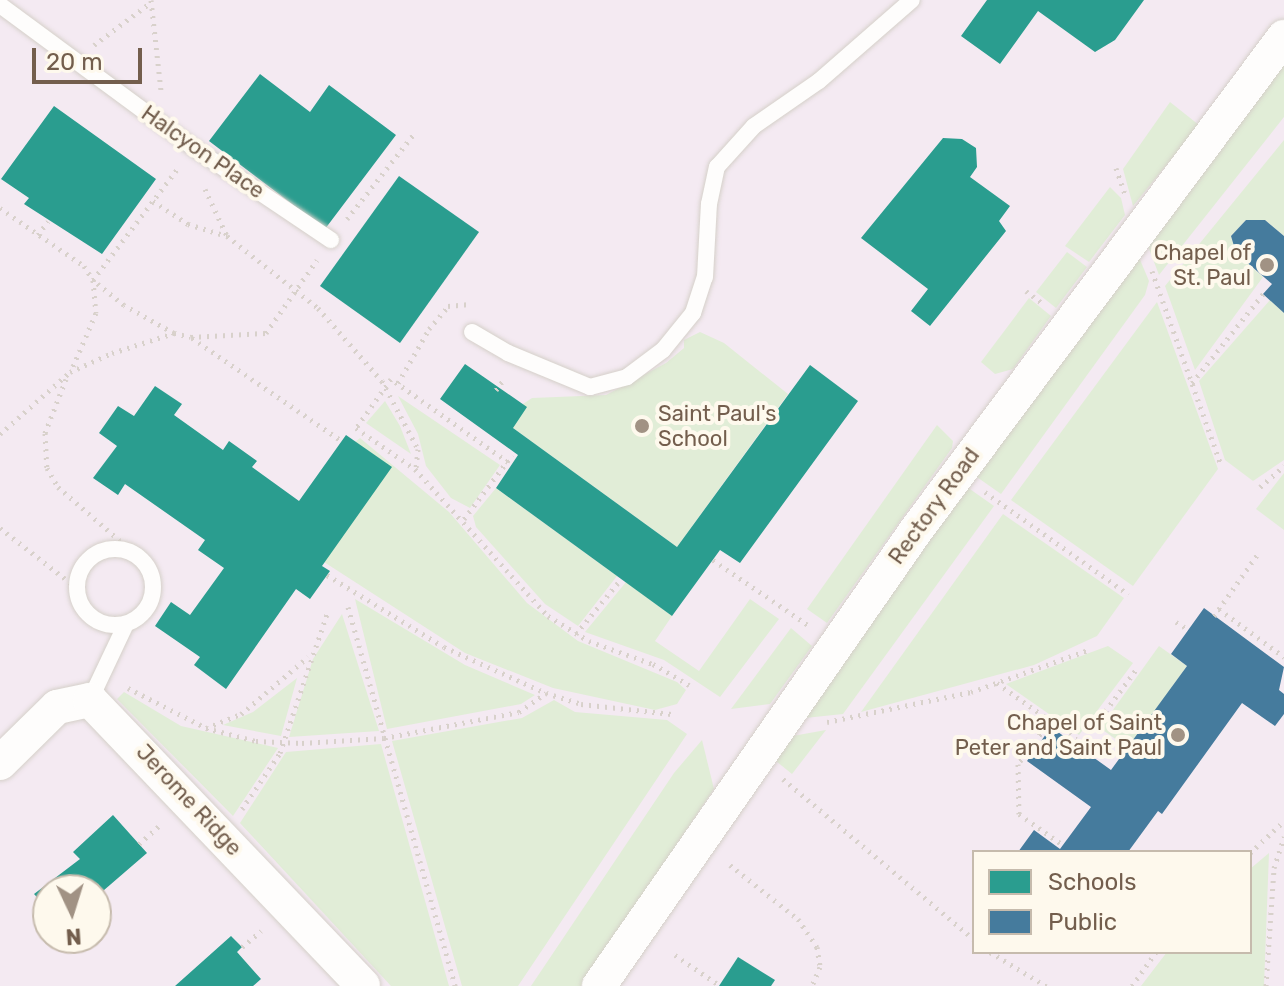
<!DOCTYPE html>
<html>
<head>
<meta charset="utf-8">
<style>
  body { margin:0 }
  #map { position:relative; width:1284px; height:986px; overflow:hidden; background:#f6f3eb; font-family:Rubik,sans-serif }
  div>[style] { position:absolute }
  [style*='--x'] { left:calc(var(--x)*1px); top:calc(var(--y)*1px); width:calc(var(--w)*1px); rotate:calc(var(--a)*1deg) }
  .education>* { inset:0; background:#f4eaf2 }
  .green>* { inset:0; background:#e1edd7 }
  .schools>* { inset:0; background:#2a9d8f }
  .public>* { inset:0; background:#457b9d }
  .path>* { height:5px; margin-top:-2.5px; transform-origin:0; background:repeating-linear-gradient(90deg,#d8d1cb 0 2px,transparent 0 8px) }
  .roads { filter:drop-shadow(0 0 2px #d5d0c9) drop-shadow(0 0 2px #d5d0c9) }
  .service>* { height:16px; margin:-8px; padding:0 8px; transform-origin:8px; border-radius:8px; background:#fefdfc }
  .service>.ring { margin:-8px; padding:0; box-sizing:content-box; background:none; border:16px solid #fefdfc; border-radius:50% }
  .minor>* { height:34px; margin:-17px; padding:0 17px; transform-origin:17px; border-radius:17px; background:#fefdfc }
  .dots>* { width:22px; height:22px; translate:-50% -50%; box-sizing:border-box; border:4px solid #fef9ed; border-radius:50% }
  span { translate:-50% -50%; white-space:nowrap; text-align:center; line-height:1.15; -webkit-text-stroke:8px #fef9ed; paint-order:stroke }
  .street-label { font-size:22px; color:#735e4d }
  .poi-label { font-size:22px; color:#735e4d }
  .right { translate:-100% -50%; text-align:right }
  .left { translate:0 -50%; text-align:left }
  .legend { position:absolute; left:972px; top:850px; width:280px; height:104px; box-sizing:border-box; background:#fef9ed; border:2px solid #c6bbad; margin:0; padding:10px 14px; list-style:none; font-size:24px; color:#735e4d }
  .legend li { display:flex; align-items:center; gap:16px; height:40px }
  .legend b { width:40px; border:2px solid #c6bbad }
  .north { position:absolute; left:32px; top:874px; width:80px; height:80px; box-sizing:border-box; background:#fef9ed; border:2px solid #c6bbad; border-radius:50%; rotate:176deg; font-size:22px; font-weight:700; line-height:32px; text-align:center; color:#735e4d }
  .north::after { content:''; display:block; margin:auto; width:28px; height:36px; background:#a19284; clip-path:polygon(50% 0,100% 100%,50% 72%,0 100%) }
  .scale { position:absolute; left:32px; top:48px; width:110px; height:36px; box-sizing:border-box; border:4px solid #735e4d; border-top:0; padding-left:10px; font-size:24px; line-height:28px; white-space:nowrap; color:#735e4d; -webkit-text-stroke:6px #fef9ed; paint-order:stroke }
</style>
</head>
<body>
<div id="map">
  <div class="education">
    <i style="clip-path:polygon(evenodd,0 0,1284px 0,1284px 986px,0 986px,0 0,974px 852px,1250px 852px,1250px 952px,974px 952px,974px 852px,0 0,48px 890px,96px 890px,96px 938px,48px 938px,48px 890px)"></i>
  </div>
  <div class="green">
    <i style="clip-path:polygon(1284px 64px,1284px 117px,1159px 275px,1146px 241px)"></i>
    <i style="clip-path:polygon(1170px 102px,1199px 125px,1133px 206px,1123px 169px)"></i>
    <i style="clip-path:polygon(1284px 140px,1284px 236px,1265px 220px,1246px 220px,1231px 236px,1236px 253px,1263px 277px,1195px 370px,1165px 286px)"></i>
    <i style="clip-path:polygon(1110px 187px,1121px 198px,1125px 215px,1089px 262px,1065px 246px)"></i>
    <i style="clip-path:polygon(1067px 252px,1087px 267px,1056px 308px,1036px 292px)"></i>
    <i style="clip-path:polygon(1138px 255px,1149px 281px,1145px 295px,1001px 494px,974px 475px)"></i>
    <i style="clip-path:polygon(1029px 298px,1051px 316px,1013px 369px,995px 374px,981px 362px)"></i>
    <i style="clip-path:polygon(1270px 300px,1284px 313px,1284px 460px,1253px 481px,1225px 460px,1199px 381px)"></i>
    <i style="clip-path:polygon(1157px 302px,1218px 469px,1133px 586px,1011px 500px)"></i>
    <i style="clip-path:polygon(700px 332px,724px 343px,788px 394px,677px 547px,513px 428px,520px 406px,532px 398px,606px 395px,666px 363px,684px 348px,684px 340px)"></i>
    <i style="clip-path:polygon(398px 396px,500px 465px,470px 508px,451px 498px,426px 466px,418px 434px)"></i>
    <i style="clip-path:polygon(385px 401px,400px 426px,411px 454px,366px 423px)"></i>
    <i style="clip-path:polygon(937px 425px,953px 441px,952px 448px,827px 623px,807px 609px)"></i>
    <i style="clip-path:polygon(360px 438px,449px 512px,527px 603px,578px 641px,677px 682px,686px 690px,677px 704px,655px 710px,553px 688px,465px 653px,324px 562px,355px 442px)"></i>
    <i style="clip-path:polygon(1284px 473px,1284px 530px,1256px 509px)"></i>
    <i style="clip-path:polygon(967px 487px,994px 506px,843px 714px,805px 718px)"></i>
    <i style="clip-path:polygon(496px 488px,617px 576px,578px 626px,545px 604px,476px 527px,473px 516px)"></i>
    <i style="clip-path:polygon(1003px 514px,1124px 598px,1097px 636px,1034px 665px,861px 712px)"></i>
    <i style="clip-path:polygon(626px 582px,672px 616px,655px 641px,699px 671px,750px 599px,779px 619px,720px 697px,664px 660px,585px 632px)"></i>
    <i style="clip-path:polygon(355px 599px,465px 665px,535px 695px,521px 704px,387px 729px)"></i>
    <i style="clip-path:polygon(342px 614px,379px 731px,289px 737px,313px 659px)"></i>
    <i style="clip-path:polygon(791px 628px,812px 646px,770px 704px,731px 709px)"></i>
    <i style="clip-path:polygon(1108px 646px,1133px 663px,1079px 735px,1006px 684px)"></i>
    <i style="clip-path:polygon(1159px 646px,1187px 666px,1128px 748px,1100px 728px)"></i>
    <i style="clip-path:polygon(297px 678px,281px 736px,223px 725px,253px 712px)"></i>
    <i style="clip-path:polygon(124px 692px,181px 726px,278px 748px,233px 816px,117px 699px)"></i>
    <i style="clip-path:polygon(554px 700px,575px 712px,667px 720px,687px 734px,518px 986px,462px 986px,392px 741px,522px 718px)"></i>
    <i style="clip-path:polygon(826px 730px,792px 774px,771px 757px,787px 737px)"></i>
    <i style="clip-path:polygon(702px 740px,714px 789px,581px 986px,531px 986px,674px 773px)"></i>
    <i style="clip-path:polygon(381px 744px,449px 986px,391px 986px,240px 823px,286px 752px)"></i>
    <i style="clip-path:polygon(1269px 853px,1264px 986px,1141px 986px,1167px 952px,1250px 952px,1250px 869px)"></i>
  </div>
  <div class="schools">
    <i style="clip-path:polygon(987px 0,1144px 0,1115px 40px,1095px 52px,1038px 11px,1000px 64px,961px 36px)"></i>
    <i style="clip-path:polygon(260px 74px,310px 112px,329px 85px,396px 135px,325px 229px,209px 141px)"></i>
    <i style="clip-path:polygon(54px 106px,156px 179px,102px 254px,24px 204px,29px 198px,1px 179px)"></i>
    <i style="clip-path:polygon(943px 138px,962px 139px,976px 148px,977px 167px,970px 177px,1010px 206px,999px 221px,1006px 231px,930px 326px,911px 311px,928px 289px,861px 238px)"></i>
    <i style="clip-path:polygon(399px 176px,479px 232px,400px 343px,320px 286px)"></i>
    <i style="clip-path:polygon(465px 364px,527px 407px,513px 428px,677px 547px,810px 365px,858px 401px,740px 563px,720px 550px,672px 616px,496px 488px,518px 455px,440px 399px)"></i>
    <i style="clip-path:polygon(155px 386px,182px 404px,174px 415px,223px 450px,229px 441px,257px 461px,252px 467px,299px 501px,346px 435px,392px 467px,322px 566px,330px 571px,310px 599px,296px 589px,226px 689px,194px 665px,200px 657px,155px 626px,171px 602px,190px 615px,224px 568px,198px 550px,205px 540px,125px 484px,118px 495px,93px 478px,117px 446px,99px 433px,118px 406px,134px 416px)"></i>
    <i style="clip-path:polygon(113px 815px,147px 853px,96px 897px,96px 890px,48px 890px,48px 909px,34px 894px,80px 859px,73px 852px)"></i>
    <i style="clip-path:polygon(231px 936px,242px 947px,237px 952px,261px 979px,253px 986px,175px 986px)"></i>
    <i style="clip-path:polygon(738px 957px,775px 980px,771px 986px,719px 986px)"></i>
  </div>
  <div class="public">
    <i style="clip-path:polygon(1246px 220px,1265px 220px,1284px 236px,1284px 313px,1263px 294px,1272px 284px,1236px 253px,1231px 236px)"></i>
    <i style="clip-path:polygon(1204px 608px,1284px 667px,1279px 690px,1284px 694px,1284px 714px,1275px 726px,1242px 703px,1162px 814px,1158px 811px,1128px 852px,1018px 852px,1034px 830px,1060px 849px,1091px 807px,1027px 761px,1051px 727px,1111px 770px,1187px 666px,1171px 654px)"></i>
  </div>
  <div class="path">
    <i style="--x:151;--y:0;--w:91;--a:83.7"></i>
    <i style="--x:94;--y:45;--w:70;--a:-36.9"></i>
    <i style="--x:1116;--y:168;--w:28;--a:71"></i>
    <i style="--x:205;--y:189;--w:52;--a:64.9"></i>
    <i style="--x:227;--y:236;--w:116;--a:38.4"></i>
    <i style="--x:318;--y:308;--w:97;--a:48.8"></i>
    <i style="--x:382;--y:381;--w:77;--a:62.1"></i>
    <i style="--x:418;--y:449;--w:19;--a:96"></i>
    <i style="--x:153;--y:201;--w:42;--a:33.3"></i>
    <i style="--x:188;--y:224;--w:41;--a:17.1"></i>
    <i style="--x:0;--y:208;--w:102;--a:34.6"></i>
    <i style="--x:84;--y:266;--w:17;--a:57"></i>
    <i style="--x:93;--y:280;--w:33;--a:85"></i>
    <i style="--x:96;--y:313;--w:63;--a:113.3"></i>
    <i style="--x:347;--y:219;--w:108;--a:-51.8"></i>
    <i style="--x:38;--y:235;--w:17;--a:-54"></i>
    <i style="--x:1152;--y:271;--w:206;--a:70.4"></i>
    <i style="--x:1026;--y:291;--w:20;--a:37"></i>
    <i style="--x:174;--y:333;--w:57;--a:-150.8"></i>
    <i style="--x:124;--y:305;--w:40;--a:-141"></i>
    <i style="--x:93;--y:280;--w:141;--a:-52.8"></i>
    <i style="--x:192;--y:338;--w:182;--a:34.5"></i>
    <i style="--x:66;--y:379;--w:58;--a:111.3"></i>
    <i style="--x:45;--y:433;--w:35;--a:87"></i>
    <i style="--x:47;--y:468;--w:22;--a:60"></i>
    <i style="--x:58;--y:487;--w:99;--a:40.9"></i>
    <i style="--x:398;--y:383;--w:62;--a:-60.1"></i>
    <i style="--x:429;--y:329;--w:30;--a:-50"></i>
    <i style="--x:448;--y:306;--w:22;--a:-5"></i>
    <i style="--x:1192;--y:383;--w:114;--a:-51.4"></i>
    <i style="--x:496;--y:390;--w:15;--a:-53"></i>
    <i style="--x:0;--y:434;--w:94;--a:-41.5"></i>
    <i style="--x:70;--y:372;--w:46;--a:-24.3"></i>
    <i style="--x:112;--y:353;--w:65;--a:-17.9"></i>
    <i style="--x:174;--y:333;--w:17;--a:13"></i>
    <i style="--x:191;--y:337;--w:75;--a:-3.1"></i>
    <i style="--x:266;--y:333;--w:89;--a:-55.1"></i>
    <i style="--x:508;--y:462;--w:143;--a:-144.6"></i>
    <i style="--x:391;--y:379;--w:60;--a:125.5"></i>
    <i style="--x:356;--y:428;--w:72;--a:34.8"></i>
    <i style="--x:415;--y:469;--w:198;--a:47.9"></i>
    <i style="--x:548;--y:616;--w:48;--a:31.4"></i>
    <i style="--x:589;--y:641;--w:68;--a:19.8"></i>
    <i style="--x:653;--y:664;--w:42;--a:30.3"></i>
    <i style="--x:1260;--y:487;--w:32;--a:-41"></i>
    <i style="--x:985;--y:492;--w:176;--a:35.5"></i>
    <i style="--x:464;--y:519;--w:80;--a:-53.1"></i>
    <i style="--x:0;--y:528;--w:98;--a:37.9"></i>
    <i style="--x:713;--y:560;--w:115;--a:34.4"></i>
    <i style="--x:327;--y:575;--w:137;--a:31.6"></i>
    <i style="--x:444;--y:647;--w:112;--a:24.3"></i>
    <i style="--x:546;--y:693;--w:37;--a:17"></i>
    <i style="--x:581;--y:704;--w:91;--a:6.3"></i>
    <i style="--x:348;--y:607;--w:394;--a:74.2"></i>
    <i style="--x:1219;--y:609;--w:81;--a:36.4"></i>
    <i style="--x:1214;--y:616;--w:75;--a:-54.8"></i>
    <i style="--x:1176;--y:622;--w:15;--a:32"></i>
    <i style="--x:576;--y:634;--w:71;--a:-50.7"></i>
    <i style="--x:997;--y:683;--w:97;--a:35.3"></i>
    <i style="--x:128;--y:688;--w:88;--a:27.1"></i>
    <i style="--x:206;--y:728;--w:52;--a:14.6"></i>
    <i style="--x:256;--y:741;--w:46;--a:2.5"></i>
    <i style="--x:302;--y:743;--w:82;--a:-3.5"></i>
    <i style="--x:384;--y:738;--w:137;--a:-10.9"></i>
    <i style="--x:519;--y:712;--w:33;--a:-35"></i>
    <i style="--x:1050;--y:721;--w:54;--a:126.7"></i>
    <i style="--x:1018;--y:764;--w:50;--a:88.9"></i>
    <i style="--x:1019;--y:814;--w:54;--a:35.2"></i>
    <i style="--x:827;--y:722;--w:147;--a:-11.8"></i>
    <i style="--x:971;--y:692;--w:124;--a:-19.7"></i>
    <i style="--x:1096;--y:724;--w:71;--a:-53.6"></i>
    <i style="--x:206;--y:728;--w:38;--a:-22"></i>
    <i style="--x:241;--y:714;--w:88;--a:-40.4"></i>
    <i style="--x:783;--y:779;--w:249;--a:40"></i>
    <i style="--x:242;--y:809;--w:68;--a:-55.8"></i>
    <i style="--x:280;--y:753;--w:147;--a:-71.3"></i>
    <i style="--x:139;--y:844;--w:30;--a:-42"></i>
    <i style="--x:1250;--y:853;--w:47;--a:-43.3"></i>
    <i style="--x:730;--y:865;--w:87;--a:38.5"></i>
    <i style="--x:798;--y:919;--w:34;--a:56"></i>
    <i style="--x:817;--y:947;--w:20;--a:81"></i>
    <i style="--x:820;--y:967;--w:21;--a:113"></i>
    <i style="--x:242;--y:947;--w:25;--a:-40"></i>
    <i style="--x:990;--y:952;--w:66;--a:31.3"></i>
    <i style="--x:675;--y:955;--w:53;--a:34.3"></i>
    <i style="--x:1132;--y:986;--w:42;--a:-54.8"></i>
    <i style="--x:1266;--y:986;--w:118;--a:-86.1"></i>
    <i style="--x:1274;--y:868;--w:33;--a:-72"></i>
  </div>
  <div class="roads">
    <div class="service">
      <i style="--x:0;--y:5;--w:241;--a:36.4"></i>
      <i style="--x:194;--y:148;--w:165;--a:33.9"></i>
      <i style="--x:472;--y:332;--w:42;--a:30.3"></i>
      <i style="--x:508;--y:353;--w:89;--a:22.5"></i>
      <i style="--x:590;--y:387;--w:38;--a:-15"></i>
      <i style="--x:627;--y:377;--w:45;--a:-36.9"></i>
      <i style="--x:663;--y:350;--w:48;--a:-51"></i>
      <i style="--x:693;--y:313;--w:38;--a:-72"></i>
      <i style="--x:705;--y:277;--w:73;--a:-86.9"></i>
      <i style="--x:709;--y:204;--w:38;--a:-78"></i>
      <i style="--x:717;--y:167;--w:55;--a:-47.9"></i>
      <i style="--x:754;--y:126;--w:79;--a:-34.7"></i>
      <i style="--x:819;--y:81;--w:123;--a:-41.1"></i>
      <i class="ring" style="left:77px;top:549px;width:60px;height:60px"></i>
      <i style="--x:90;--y:700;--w:84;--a:-64.7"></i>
    </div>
    <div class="minor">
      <i style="--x:0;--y:763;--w:80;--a:-44.5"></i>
      <i style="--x:57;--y:707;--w:34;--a:-12"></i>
      <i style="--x:90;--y:700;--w:395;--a:46.3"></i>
      <i style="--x:599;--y:986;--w:557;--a:-55.17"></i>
      <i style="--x:917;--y:529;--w:614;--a:-53.28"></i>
    </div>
  </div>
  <div class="dots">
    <i style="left:1267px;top:265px;background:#a19284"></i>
    <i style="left:642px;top:426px;background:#a19284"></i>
    <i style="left:1178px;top:735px;background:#a19284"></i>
  </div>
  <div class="street-label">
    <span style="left:203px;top:152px;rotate:35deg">Halcyon Place</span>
    <span style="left:934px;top:506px;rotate:-54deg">Rectory Road</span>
    <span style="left:189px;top:800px;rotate:47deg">Jerome Ridge</span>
  </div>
  <div class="poi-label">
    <span class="right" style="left:1251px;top:265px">Chapel of<br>St. Paul</span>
    <span class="left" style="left:658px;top:426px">Saint Paul's<br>School</span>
    <span class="right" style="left:1162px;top:735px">Chapel of Saint<br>Peter and Saint Paul</span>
  </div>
  <ul class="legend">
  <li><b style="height:22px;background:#2a9d8f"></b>Schools</li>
  <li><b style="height:22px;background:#457b9d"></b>Public</li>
  </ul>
  <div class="north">N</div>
  <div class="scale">20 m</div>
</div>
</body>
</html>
